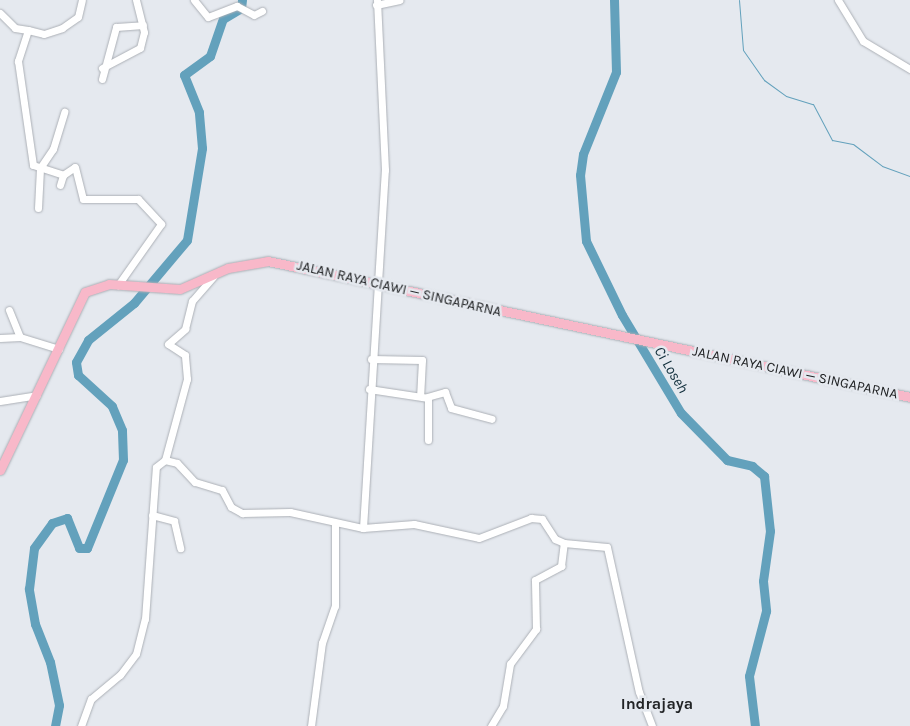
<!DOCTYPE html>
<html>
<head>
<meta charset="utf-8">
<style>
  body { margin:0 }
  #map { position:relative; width:910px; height:726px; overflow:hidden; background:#e5e9ef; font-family:Karla,sans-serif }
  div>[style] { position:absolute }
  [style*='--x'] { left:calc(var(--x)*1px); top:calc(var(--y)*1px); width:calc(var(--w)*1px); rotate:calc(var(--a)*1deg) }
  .stream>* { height:1px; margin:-0.5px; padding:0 0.5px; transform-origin:0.5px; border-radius:0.5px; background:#63a1bc }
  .river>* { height:9px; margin:-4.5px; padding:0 4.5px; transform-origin:4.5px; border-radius:4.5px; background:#63a1bc }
  .roads { filter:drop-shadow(0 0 1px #acb0b6) drop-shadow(0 0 1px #acb0b6) }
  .minor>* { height:7px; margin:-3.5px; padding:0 3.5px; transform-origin:3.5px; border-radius:3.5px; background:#fff }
  .major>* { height:9px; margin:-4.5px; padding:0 4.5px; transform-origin:4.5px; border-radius:4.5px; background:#f8b8c9 }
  span { translate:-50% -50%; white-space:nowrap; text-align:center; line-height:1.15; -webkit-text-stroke:5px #e5e9ef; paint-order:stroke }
  .street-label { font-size:14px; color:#212325 }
  .water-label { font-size:15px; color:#102e3b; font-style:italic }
  .quarter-label { font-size:16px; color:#212325; font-weight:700 }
</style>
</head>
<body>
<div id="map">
  <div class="stream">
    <i style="--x:739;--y:0;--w:50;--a:85.4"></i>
    <i style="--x:743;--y:50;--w:37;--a:55"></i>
    <i style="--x:764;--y:80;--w:27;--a:36"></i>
    <i style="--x:786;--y:96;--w:28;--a:17"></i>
    <i style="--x:813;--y:104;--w:41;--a:62.2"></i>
    <i style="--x:832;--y:140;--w:21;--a:11"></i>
    <i style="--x:853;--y:144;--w:36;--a:37"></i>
    <i style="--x:882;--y:166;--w:30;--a:20"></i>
  </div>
  <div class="river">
    <i style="--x:614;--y:0;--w:72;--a:88.4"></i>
    <i style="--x:616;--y:72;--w:88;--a:111.9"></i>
    <i style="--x:583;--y:154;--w:21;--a:98"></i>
    <i style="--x:580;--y:175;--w:66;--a:84.8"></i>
    <i style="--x:586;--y:241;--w:82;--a:64.1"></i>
    <i style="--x:622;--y:315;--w:114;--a:59"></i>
    <i style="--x:681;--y:413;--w:66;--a:45.6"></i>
    <i style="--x:727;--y:460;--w:26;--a:13"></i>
    <i style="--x:752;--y:466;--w:16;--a:40"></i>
    <i style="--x:764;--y:476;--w:55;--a:83.8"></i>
    <i style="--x:770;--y:531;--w:50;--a:98"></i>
    <i style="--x:763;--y:581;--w:30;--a:84"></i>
    <i style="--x:766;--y:611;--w:67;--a:104.7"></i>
    <i style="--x:749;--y:676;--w:50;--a:83.2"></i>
    <i style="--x:55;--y:726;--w:21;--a:-79"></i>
    <i style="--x:59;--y:705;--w:44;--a:-101.8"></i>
    <i style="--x:50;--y:662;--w:41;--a:-111.5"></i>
    <i style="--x:35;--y:624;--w:36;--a:-100"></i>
    <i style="--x:29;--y:589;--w:41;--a:-83"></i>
    <i style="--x:34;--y:548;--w:31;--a:-54"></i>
    <i style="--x:52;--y:523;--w:16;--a:-18"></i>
    <i style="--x:67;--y:518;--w:32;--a:68"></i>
    <i style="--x:79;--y:548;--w:8;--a:0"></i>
    <i style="--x:87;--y:548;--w:95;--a:-67.8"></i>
    <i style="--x:123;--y:460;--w:30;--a:-92"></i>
    <i style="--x:122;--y:430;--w:26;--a:-113"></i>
    <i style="--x:112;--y:406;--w:46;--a:-137.6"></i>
    <i style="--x:78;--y:375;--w:13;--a:-99"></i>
    <i style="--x:76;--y:362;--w:25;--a:-61"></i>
    <i style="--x:88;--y:340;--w:59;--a:-38.8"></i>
    <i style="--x:134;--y:303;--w:82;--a:-49.9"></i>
    <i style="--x:187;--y:240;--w:93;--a:-80.7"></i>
    <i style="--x:202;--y:148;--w:36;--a:-95"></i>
    <i style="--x:199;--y:112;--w:40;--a:-112"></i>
    <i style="--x:184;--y:75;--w:32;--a:-36"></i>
    <i style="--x:210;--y:56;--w:39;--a:-71"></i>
    <i style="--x:223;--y:19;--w:21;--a:-31"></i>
    <i style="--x:241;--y:8;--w:8;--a:-83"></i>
  </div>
  <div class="roads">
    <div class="minor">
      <i style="--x:194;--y:0;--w:22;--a:51"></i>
      <i style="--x:208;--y:17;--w:31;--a:-21"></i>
      <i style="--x:237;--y:6;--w:19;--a:28"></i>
      <i style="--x:254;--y:15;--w:9;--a:-27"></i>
      <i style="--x:838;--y:0;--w:48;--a:58.6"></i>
      <i style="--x:863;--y:41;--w:55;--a:30.8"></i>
      <i style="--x:376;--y:5;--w:24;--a:-12"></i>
      <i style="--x:0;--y:13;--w:21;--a:45"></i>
      <i style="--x:15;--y:28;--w:13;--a:9"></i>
      <i style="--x:28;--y:30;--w:33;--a:108"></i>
      <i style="--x:18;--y:61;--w:105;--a:81.8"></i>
      <i style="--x:33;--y:165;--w:32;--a:18"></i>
      <i style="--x:63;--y:175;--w:14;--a:-34"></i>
      <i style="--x:75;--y:167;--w:33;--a:76"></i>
      <i style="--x:83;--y:199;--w:55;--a:0"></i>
      <i style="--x:138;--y:199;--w:34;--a:47"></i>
      <i style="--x:161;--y:224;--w:75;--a:125.2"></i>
      <i style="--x:28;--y:30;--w:16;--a:14"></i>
      <i style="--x:44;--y:34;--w:19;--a:-18"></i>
      <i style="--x:62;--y:28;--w:19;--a:-35"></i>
      <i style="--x:78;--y:17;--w:17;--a:-77"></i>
      <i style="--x:102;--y:68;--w:43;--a:-27.8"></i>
      <i style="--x:140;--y:48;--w:16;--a:-76"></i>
      <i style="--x:144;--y:32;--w:33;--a:-104"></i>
      <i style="--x:102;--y:79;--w:54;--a:-74.9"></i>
      <i style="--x:116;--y:27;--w:27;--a:-4"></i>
      <i style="--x:60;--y:185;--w:10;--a:-73"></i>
      <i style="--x:38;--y:208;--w:40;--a:-87.1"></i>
      <i style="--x:40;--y:168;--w:23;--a:-56"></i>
      <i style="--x:53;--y:149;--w:39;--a:-73"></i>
      <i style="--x:9;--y:310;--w:29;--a:68"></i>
      <i style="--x:0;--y:338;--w:20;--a:-3"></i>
      <i style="--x:20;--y:337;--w:41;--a:17.1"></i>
      <i style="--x:371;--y:359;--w:51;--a:1.1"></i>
      <i style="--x:422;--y:360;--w:35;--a:93"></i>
      <i style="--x:369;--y:389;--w:60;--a:8.7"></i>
      <i style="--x:428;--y:398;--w:42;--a:90"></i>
      <i style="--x:427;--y:397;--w:19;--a:-16"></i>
      <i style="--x:445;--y:392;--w:17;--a:69"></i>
      <i style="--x:451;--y:408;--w:42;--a:15"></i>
      <i style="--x:0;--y:401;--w:37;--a:-9"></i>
      <i style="--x:165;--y:460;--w:84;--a:-74.8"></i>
      <i style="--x:187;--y:379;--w:24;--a:-95"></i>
      <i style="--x:185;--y:355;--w:20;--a:-147"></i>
      <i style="--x:168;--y:344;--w:23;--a:-41"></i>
      <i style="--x:185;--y:329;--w:29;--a:-76"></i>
      <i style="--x:192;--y:301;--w:33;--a:-49"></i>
      <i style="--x:152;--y:515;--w:23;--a:15"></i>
      <i style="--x:174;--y:521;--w:28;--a:77"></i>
      <i style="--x:363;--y:528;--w:359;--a:-86.5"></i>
      <i style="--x:385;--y:170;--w:170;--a:-92.7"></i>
      <i style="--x:81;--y:726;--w:29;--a:-70"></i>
      <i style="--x:91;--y:699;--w:38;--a:-40"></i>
      <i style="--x:120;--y:675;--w:26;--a:-53"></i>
      <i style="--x:136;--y:654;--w:36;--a:-76"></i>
      <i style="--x:145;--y:619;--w:152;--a:-85.9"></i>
      <i style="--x:156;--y:467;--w:11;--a:-38"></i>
      <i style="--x:165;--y:460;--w:12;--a:14"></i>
      <i style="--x:177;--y:463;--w:26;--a:47"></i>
      <i style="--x:195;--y:482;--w:28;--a:17"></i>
      <i style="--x:222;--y:490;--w:19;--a:62"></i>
      <i style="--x:231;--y:507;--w:13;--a:29"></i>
      <i style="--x:242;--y:513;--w:48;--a:-1.2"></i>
      <i style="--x:290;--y:512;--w:75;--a:12.4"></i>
      <i style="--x:363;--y:528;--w:51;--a:-4.5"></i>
      <i style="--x:414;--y:524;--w:66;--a:12.2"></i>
      <i style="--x:479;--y:538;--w:56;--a:-21"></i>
      <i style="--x:531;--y:518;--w:11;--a:5"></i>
      <i style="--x:542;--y:519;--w:24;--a:57"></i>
      <i style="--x:555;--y:539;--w:10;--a:24"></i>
      <i style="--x:564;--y:543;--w:43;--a:5.3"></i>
      <i style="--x:607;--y:547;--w:148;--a:77.6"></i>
      <i style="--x:639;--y:692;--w:36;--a:69"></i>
      <i style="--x:311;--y:726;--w:84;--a:-82.5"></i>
      <i style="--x:322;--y:643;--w:39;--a:-71"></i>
      <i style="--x:335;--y:606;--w:82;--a:-90"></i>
      <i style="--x:491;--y:726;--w:23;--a:-59"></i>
      <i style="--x:503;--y:706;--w:43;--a:-80.5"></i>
      <i style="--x:510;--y:664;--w:44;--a:-53.4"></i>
      <i style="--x:536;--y:629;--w:49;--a:-91.2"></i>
      <i style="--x:535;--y:580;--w:30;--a:-28"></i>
      <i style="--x:561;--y:566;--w:23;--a:-83"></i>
    </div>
    <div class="major">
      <i style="--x:0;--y:470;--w:197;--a:-64.5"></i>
      <i style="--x:85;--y:292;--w:25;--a:-18"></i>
      <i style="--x:109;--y:284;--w:71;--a:4"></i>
      <i style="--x:180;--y:289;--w:52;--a:-23.6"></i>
      <i style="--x:228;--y:268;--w:41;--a:-9.9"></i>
      <i style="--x:268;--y:261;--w:656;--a:11.96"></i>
    </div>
  </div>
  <div class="street-label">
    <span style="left:399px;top:289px;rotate:13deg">JALAN RAYA CIAWI — SINGAPARNA</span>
    <span style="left:795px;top:373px;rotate:12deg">JALAN RAYA CIAWI — SINGAPARNA</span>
  </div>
  <div class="water-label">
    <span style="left:671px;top:370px;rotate:59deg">Ci Loseh</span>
  </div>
  <div class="quarter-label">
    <span style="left:657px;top:704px">Indrajaya</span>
  </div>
</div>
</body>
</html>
